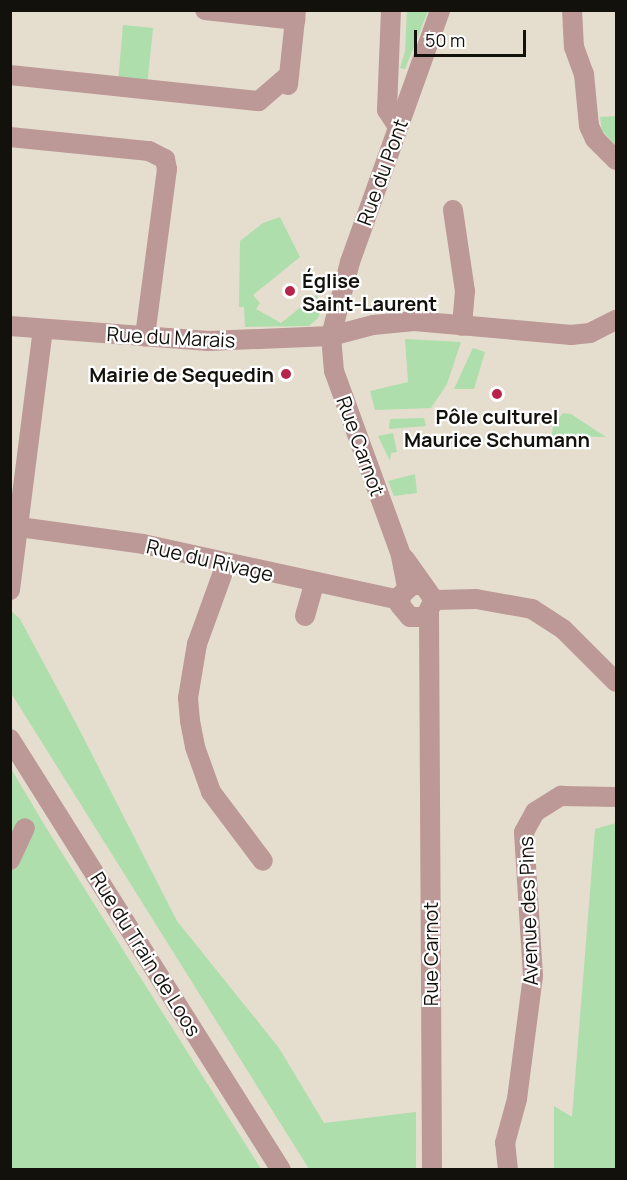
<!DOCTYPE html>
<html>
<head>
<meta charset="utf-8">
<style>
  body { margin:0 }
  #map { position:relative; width:627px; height:1180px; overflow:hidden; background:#e5dece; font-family:Manrope,sans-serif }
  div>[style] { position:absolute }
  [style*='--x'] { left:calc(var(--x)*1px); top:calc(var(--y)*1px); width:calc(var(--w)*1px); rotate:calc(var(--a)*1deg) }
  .green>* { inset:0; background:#addeab }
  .minor>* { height:20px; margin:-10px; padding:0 10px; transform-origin:10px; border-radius:10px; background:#bc9897 }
  .dots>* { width:16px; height:16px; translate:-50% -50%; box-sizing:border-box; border:3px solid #fff; border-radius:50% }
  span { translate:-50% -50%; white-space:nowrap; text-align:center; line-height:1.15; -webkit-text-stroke:4.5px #fff; paint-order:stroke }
  .street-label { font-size:20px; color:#13110b }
  .poi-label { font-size:20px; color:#13110b; font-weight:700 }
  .left { translate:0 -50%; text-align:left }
  .right { translate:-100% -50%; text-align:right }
  .frame { position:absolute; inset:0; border:12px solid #13110b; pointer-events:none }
  .scale { position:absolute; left:414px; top:30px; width:112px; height:27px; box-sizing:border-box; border:3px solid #13110b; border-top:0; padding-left:8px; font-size:18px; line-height:21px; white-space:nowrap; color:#13110b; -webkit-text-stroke:4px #fff; paint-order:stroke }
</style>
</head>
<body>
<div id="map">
  <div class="green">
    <i style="clip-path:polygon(407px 11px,428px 11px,405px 69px,400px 68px,405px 51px)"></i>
    <i style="clip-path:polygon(123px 25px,153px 28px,147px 87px,118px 83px)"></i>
    <i style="clip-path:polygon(616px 116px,616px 145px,602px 131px,600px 117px)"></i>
    <i style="clip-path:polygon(280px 217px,300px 257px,253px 295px,260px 303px,256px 309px,281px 323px,316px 295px,323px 305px,318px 318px,309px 326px,245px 327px,244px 307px,239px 307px,240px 241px,263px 223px)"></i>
    <i style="clip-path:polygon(405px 339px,461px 342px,447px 384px,431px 408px,375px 410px,370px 391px,408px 382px)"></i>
    <i style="clip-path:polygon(473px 348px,485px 352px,474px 389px,454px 389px)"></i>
    <i style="clip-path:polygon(563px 413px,571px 414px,606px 437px,552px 436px,553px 426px)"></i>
    <i style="clip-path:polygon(424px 418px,426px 426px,389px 429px,390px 419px)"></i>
    <i style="clip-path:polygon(393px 433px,397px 452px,391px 453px,390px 461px,378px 436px)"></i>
    <i style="clip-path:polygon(415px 474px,417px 493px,394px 496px,388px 481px)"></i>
    <i style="clip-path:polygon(10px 610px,20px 619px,78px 727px,177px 921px,279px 1048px,324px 1123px,416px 1112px,416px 1169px,309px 1169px,11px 693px)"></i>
    <i style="clip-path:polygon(10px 767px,45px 826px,261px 1169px,11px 1169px)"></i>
    <i style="clip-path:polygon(616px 823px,616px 1169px,554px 1169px,554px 1106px,572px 1117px,595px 829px)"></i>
  </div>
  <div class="minor">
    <i style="--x:205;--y:10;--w:91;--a:6.3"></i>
    <i style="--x:391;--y:10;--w:100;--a:92.3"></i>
    <i style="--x:387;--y:110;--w:20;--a:57"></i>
    <i style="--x:572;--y:10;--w:37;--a:87"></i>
    <i style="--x:574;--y:47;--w:29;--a:70"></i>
    <i style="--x:584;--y:74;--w:52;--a:84.5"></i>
    <i style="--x:589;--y:126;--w:14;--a:65"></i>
    <i style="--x:595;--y:139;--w:30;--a:45"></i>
    <i style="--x:10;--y:75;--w:250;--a:6"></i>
    <i style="--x:259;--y:101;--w:40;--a:-41"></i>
    <i style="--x:288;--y:85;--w:75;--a:-83.9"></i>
    <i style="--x:10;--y:137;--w:140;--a:5.8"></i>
    <i style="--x:149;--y:151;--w:18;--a:27"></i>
    <i style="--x:165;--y:159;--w:10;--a:79"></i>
    <i style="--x:167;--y:169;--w:169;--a:97.5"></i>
    <i style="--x:453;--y:210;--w:82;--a:81.6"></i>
    <i style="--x:465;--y:291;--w:35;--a:95"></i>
    <i style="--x:10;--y:326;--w:199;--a:4.3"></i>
    <i style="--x:208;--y:341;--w:123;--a:-2.3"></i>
    <i style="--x:331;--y:336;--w:43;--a:-14.7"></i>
    <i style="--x:373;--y:325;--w:41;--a:-5.6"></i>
    <i style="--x:414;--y:321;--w:158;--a:5.1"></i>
    <i style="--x:571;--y:335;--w:19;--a:-6"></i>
    <i style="--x:590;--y:333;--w:29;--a:-27"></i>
    <i style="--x:10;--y:531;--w:10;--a:-24"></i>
    <i style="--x:19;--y:527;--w:125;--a:7.8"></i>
    <i style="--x:143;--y:544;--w:263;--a:12.3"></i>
    <i style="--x:405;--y:559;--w:50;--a:54.7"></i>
    <i style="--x:434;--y:600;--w:19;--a:118"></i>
    <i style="--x:425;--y:617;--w:15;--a:180"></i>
    <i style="--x:410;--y:617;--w:16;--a:-130"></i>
    <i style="--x:400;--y:605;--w:10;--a:-84"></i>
    <i style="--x:401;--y:595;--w:15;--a:-42"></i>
    <i style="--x:412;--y:585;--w:10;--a:0"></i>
    <i style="--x:226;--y:564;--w:85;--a:109.9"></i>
    <i style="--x:197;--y:644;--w:55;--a:99.5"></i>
    <i style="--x:188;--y:698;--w:23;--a:85"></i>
    <i style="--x:190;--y:721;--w:26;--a:79"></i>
    <i style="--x:195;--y:747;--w:48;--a:70.4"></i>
    <i style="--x:211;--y:792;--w:86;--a:53"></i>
    <i style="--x:407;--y:587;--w:33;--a:-101"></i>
    <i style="--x:401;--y:555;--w:196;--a:-110"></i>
    <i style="--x:334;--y:371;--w:35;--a:-95"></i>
    <i style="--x:331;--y:336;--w:76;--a:-75.6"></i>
    <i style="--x:350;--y:262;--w:268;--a:-70.3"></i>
    <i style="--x:10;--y:590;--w:263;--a:-82.8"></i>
    <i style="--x:434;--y:600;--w:42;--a:-1.4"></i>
    <i style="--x:476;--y:599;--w:57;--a:10.1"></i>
    <i style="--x:532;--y:609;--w:37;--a:33"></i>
    <i style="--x:563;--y:629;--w:75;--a:45"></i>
    <i style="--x:429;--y:613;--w:557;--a:89.69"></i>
    <i style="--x:305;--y:616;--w:35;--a:-74"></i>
    <i style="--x:10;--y:739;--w:509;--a:57.84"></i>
    <i style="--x:10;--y:860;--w:35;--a:-65"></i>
    <i style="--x:508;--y:1170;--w:27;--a:-96"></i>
    <i style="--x:505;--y:1143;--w:46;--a:-74.7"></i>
    <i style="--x:517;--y:1099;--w:124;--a:-82.6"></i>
    <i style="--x:533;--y:976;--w:144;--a:-93.6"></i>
    <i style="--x:524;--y:832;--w:23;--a:-61"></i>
    <i style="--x:535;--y:812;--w:31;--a:-32"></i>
    <i style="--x:561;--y:796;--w:55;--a:1"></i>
  </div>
  <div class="dots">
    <i style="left:290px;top:291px;background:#b62449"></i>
    <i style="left:286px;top:374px;background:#b62449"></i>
    <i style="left:497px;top:394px;background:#b62449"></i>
  </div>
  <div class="street-label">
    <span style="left:382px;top:172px;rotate:-70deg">Rue du Pont</span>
    <span style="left:171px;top:337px;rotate:3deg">Rue du Marais</span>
    <span style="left:361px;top:446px;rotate:70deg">Rue Carnot</span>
    <span style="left:210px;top:560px;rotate:13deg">Rue du Rivage</span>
    <span style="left:528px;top:911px;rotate:-92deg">Avenue des Pins</span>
    <span style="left:146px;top:954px;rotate:58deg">Rue du Train de Loos</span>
    <span style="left:430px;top:954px;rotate:-90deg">Rue Carnot</span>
  </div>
  <div class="poi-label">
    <span class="left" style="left:302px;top:292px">Église<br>Saint-Laurent</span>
    <span class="right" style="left:274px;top:374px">Mairie de Sequedin</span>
    <span style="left:497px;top:428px">Pôle culturel<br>Maurice Schumann</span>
  </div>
  <div class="frame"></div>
  <div class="scale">50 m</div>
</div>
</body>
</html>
